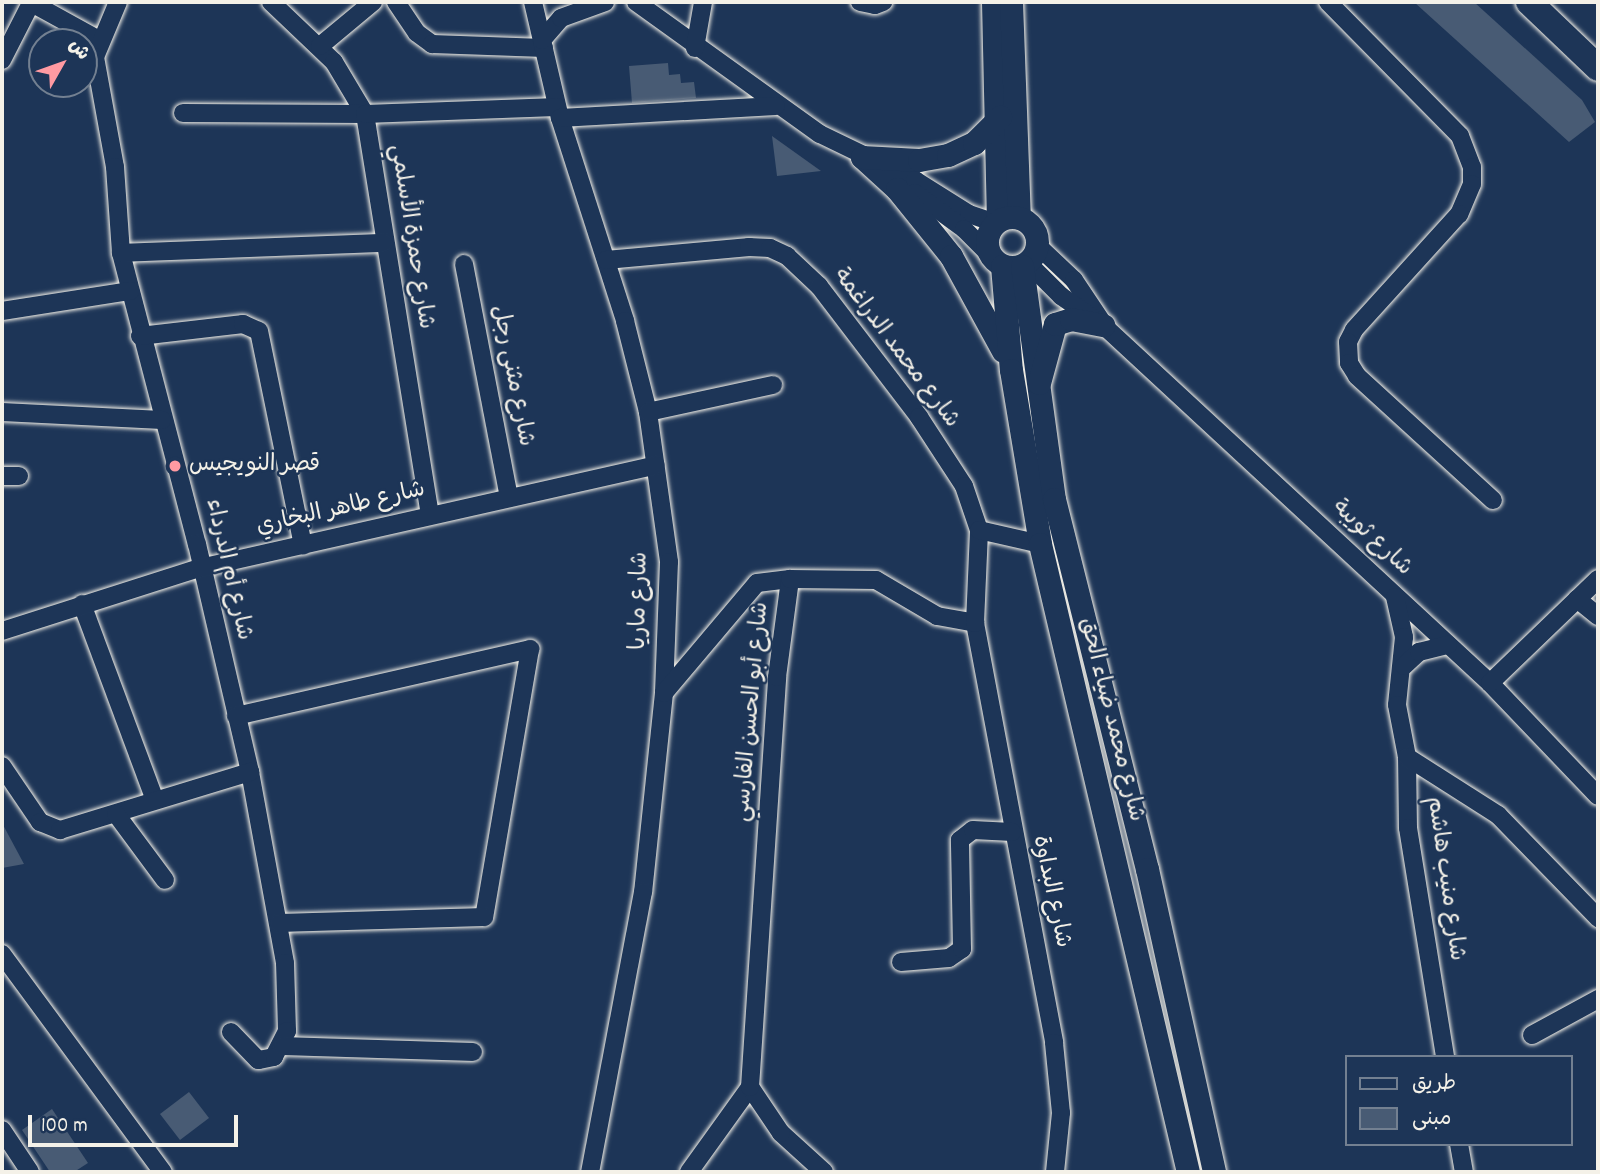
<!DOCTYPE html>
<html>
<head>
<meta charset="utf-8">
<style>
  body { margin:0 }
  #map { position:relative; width:1600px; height:1174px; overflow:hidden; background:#1d3557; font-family:Dekko,"Playpen Sans Arabic",sans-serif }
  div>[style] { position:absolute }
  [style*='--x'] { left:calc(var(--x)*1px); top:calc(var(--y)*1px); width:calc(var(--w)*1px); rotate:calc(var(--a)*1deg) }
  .building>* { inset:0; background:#485b74 }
  .roads { filter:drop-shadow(0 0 2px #f4f1e8) drop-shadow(0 0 2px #f4f1e8) }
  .minor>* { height:18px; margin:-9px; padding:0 9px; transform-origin:9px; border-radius:9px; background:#1d3557 }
  .major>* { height:23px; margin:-11.5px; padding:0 11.5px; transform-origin:11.5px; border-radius:11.5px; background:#1d3557 }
  .major>.ring { margin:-11.5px; padding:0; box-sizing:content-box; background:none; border:23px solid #1d3557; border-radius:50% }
  .highway>* { height:26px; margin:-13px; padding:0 13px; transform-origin:13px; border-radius:13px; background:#1d3557 }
  .dots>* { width:19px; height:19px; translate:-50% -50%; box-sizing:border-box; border:4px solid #1d3557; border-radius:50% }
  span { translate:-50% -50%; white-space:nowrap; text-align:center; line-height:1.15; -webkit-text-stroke:5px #1d3557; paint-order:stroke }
  .street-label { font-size:23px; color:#f4f1e8 }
  .poi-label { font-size:23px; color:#f4f1e8 }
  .left { translate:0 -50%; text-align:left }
  .frame { position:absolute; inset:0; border:4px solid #f4f1e8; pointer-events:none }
  .legend { position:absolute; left:1345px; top:1055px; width:228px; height:91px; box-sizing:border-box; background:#1d3557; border:2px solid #738091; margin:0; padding:9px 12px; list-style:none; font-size:21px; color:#f4f1e8 }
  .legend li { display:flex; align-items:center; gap:14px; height:35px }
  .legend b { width:35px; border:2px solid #738091 }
  .north { position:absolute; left:28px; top:28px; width:70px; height:70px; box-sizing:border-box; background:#1d3557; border:2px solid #738091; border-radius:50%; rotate:50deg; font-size:19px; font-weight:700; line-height:28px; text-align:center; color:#f4f1e8 }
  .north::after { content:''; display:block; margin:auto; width:24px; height:32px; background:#ff9aa2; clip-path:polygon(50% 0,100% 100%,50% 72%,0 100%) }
  .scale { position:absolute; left:28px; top:1115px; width:210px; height:32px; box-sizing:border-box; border:4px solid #f4f1e8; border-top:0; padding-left:9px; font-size:21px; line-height:24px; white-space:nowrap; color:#f4f1e8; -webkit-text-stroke:5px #1d3557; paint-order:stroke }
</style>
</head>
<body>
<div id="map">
  <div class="building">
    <i style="clip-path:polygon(1414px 2px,1474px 2px,1582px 100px,1595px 122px,1569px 142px)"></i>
    <i style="clip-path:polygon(668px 63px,669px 75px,680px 74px,681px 83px,694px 82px,696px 98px,632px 103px,629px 66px)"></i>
    <i style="clip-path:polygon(772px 136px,821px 171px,777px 176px)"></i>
    <i style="clip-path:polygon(2px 823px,24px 864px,2px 868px)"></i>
    <i style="clip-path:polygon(189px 1092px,209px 1118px,180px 1140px,160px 1114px)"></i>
    <i style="clip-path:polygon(52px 1109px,88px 1163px,74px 1172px,50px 1172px,22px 1130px)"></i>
  </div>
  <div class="roads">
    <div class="minor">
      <i style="--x:30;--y:2;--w:79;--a:28.8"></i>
      <i style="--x:118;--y:2;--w:60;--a:112.7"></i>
      <i style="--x:95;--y:57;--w:112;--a:79.7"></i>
      <i style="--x:115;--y:167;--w:86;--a:86"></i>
      <i style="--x:121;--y:253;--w:301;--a:75.4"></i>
      <i style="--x:197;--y:544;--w:234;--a:76.9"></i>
      <i style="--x:250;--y:772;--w:194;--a:79.6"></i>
      <i style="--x:285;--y:963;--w:68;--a:88.3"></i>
      <i style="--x:287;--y:1031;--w:29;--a:117"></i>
      <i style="--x:274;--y:1057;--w:16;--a:169"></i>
      <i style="--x:258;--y:1060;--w:39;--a:-134"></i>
      <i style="--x:271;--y:2;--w:87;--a:43.6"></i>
      <i style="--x:334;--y:62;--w:61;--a:59.2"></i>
      <i style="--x:365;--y:114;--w:405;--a:80.8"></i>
      <i style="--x:396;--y:2;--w:37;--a:56"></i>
      <i style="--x:417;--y:33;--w:19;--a:36"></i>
      <i style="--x:432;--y:44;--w:112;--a:2"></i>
      <i style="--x:533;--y:2;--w:119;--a:76.9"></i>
      <i style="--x:560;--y:118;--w:213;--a:72.2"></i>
      <i style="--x:625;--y:321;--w:94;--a:75.8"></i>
      <i style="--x:648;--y:412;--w:151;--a:82"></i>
      <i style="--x:669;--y:562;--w:131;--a:92.2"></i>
      <i style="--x:664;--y:693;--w:200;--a:96"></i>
      <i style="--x:643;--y:892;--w:285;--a:100.7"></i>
      <i style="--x:636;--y:2;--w:226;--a:35.7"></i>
      <i style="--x:820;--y:134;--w:106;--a:25.8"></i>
      <i style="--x:915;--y:180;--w:64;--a:32.2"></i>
      <i style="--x:969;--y:214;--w:28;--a:19"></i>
      <i style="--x:860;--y:2;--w:15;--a:11"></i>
      <i style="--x:875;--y:5;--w:9;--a:-21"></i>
      <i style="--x:1328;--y:2;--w:188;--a:45.4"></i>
      <i style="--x:1460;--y:136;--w:33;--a:69"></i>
      <i style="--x:1472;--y:167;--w:17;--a:90"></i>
      <i style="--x:1472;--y:184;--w:33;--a:113"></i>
      <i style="--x:1459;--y:214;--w:156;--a:132.2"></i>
      <i style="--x:1354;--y:330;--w:13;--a:117"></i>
      <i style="--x:1348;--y:342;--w:21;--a:87"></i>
      <i style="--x:1349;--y:363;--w:15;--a:58"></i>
      <i style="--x:1357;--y:376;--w:184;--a:42.4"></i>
      <i style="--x:542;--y:40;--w:29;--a:-49"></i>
      <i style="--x:561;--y:18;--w:47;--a:-20"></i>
      <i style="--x:320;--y:46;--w:69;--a:-39.7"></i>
      <i style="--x:695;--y:48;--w:47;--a:-80.1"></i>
      <i style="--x:2;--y:60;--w:64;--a:-63"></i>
      <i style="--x:183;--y:113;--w:182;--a:0.3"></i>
      <i style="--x:365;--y:114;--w:192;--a:-2.1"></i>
      <i style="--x:560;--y:118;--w:216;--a:-3.2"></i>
      <i style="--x:915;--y:193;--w:61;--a:36.3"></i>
      <i style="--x:964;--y:229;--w:38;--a:45"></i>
      <i style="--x:1037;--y:245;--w:51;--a:43.4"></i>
      <i style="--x:1074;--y:280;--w:50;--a:56.3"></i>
      <i style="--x:121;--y:253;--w:263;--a:-2.2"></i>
      <i style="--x:606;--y:260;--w:144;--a:-5.2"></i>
      <i style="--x:749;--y:247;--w:21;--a:3"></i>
      <i style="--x:770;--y:248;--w:19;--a:25"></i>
      <i style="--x:787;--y:256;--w:44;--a:43.2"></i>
      <i style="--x:819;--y:286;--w:165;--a:52.6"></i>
      <i style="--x:919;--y:417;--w:82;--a:56.9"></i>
      <i style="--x:964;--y:486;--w:46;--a:71.2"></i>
      <i style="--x:1027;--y:262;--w:48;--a:45"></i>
      <i style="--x:1061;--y:296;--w:51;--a:34.6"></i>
      <i style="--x:1103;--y:325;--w:527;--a:42.77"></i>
      <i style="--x:1490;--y:683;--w:156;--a:46.3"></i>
      <i style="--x:464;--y:264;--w:238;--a:79.1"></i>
      <i style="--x:2;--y:311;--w:130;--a:-8.9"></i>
      <i style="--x:140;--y:336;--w:104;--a:-6.6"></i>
      <i style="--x:243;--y:324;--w:17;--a:24"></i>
      <i style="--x:259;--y:331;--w:219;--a:78.4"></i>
      <i style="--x:2;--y:412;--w:160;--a:2.9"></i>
      <i style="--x:648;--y:412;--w:128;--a:-12.2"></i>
      <i style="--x:2;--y:476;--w:17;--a:0"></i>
      <i style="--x:1395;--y:597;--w:41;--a:77.3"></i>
      <i style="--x:1404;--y:637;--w:68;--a:95.9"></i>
      <i style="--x:1397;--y:705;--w:53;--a:79.1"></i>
      <i style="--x:1407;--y:757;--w:71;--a:89.2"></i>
      <i style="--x:1408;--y:828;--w:232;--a:80.8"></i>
      <i style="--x:1577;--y:599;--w:27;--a:39"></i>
      <i style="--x:82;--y:604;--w:209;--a:69.6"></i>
      <i style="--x:975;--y:623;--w:427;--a:79.3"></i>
      <i style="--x:1054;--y:1043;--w:70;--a:84.3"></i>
      <i style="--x:1061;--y:1113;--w:59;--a:95.8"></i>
      <i style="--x:2;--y:631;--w:208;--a:-17.7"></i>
      <i style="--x:200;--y:568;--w:467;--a:-12.7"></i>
      <i style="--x:1404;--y:666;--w:21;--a:-43"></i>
      <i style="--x:1419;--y:652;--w:30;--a:-14"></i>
      <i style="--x:1490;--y:683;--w:150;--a:-43.9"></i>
      <i style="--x:664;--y:693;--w:144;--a:-49.8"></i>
      <i style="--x:757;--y:583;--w:33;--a:-7"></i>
      <i style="--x:236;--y:716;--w:302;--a:-12.8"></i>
      <i style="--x:530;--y:649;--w:272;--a:99.7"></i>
      <i style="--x:484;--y:917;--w:205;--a:178.3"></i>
      <i style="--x:1407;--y:757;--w:108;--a:32.5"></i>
      <i style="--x:1498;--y:815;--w:144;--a:45.8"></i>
      <i style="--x:2;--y:766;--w:68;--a:55.8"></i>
      <i style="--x:40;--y:822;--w:22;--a:22"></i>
      <i style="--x:60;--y:830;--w:199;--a:-17"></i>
      <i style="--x:116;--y:814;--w:82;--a:53.4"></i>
      <i style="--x:2;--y:954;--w:271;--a:53.6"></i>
      <i style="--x:901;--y:962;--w:48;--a:-4.8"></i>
      <i style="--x:949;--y:958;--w:16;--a:-35"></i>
      <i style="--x:962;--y:949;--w:109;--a:-91.1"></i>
      <i style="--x:960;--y:840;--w:16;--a:-38"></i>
      <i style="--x:973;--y:830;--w:39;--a:3"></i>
      <i style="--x:1532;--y:1035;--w:75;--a:-28.6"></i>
      <i style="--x:283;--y:1046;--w:190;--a:1.8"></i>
      <i style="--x:2;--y:1130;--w:50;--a:56.3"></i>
      <i style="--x:1459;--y:1144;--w:28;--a:80"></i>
      <i style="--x:689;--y:1172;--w:105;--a:-54.3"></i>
      <i style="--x:824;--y:1172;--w:58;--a:-137.8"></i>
      <i style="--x:781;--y:1133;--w:55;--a:-124"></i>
      <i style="--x:750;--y:1087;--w:411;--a:-86.2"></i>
      <i style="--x:777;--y:677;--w:99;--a:-82.4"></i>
      <i style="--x:790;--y:579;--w:86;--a:0.7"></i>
      <i style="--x:876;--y:580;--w:71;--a:30.5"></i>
      <i style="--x:937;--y:616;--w:39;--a:10"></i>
      <i style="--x:975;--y:623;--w:93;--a:-87.5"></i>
      <i style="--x:979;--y:530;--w:63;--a:12.9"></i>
    </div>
    <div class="major">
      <i style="--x:993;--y:2;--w:218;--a:88.7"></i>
      <i style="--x:1011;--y:2;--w:216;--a:87.9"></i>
      <i style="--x:862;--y:157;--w:47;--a:42.4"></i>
      <i style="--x:897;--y:189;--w:86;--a:51.1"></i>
      <i style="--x:951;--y:256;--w:108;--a:61.3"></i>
      <i style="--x:862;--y:157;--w:57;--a:3"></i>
      <i style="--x:919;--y:160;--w:29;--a:-10"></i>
      <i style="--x:948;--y:155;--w:29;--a:-25"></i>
      <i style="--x:974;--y:143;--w:37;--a:-45"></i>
      <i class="ring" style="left:987px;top:217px;width:27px;height:27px"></i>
      <i style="--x:1002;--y:266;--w:104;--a:85.1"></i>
      <i style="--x:1011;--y:370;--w:176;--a:80.5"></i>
      <i style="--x:1040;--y:544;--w:645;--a:76.74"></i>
      <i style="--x:1022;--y:266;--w:235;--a:82.2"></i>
      <i style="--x:1054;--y:499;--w:382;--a:75.9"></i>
      <i style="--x:1147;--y:869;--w:310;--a:77.5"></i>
      <i style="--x:1039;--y:383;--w:61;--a:-74.8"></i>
      <i style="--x:1055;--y:324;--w:17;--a:-17"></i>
      <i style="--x:1071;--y:319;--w:33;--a:11"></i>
    </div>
    <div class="highway">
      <i style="--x:1529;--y:2;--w:95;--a:43.7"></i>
    </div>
  </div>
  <div class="dots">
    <i style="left:175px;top:466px;background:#ff9aa2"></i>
  </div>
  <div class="street-label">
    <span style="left:410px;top:237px;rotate:81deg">شارع حمزة الأسلمي</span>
    <span style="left:895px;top:349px;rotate:53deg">شارع محمد الدراغمة</span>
    <span style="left:511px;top:376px;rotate:79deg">شارع مثنى رجل</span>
    <span style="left:341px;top:510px;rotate:-13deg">شارع طاهر البخاري</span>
    <span style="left:1371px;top:539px;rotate:43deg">شارع ثويبة</span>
    <span style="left:227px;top:570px;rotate:77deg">شارع أم الدرداء</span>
    <span style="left:641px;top:601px;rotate:-89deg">شارع ماريا</span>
    <span style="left:753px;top:712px;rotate:-85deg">شارع أبو الحسن الفارسي</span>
    <span style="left:1110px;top:720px;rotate:76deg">شارع محمد ضياء الحق</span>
    <span style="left:1444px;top:879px;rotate:82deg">شارع منيب هاشم</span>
    <span style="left:1050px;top:892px;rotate:78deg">شارع البداوة</span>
  </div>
  <div class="poi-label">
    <span class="left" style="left:189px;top:466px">قصر النويجيس</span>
  </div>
  <div class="frame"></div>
  <ul class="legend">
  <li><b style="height:9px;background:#1d3557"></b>طريق</li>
  <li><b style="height:19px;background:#485b74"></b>مبنى</li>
  </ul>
  <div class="north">ش</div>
  <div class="scale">100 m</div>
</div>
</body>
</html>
